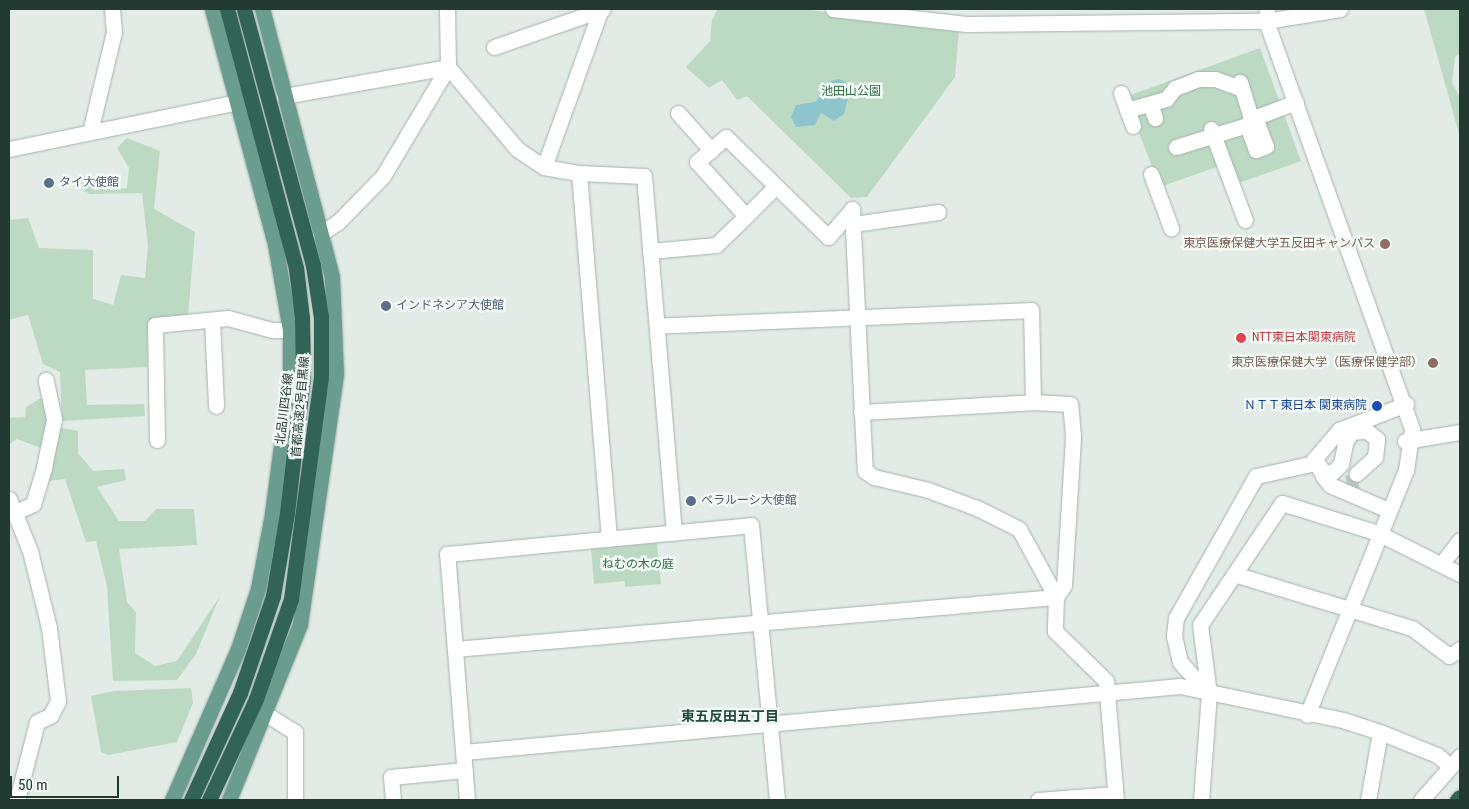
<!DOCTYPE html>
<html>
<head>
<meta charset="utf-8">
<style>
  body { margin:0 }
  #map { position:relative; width:1469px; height:809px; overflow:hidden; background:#e2ebe6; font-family:"Roboto Condensed","Noto Sans JP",sans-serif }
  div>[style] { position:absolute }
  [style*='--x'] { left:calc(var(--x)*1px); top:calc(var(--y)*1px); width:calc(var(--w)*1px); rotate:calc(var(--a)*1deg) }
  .green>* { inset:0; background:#bcdac3 }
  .water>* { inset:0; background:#8ec5cc }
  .minor-tunnel>* { height:15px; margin-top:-7.5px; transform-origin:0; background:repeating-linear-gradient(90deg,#bcc8c2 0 15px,transparent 0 23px) }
  .roads { filter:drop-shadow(0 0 1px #a5b2ad) drop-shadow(0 0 1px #a5b2ad) }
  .minor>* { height:15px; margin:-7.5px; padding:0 7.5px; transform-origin:7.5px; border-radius:7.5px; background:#fff }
  .major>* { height:15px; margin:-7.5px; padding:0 7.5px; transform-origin:7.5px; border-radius:7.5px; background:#6a9d8d }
  .highway>* { height:15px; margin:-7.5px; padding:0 7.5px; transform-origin:7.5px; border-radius:7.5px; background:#316457 }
  .dots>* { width:14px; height:14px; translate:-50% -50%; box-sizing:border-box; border:2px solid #f2f8f4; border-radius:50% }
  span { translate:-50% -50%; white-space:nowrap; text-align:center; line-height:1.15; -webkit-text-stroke:5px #f2f8f4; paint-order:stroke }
  .park-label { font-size:12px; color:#316e45 }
  .service-label { font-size:12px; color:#4e5e75 }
  .left { translate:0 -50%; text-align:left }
  .education-label { font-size:12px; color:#785e54 }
  .right { translate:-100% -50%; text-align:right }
  .health-label { font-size:12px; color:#be3a42 }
  .transit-label { font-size:12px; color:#164399 }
  .street-label { font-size:12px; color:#233a33 }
  .neighbourhood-label { font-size:14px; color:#214b3e; font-weight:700 }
  .frame { position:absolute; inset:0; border:10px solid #233a33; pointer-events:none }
  .scale { position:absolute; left:10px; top:776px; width:109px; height:22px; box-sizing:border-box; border:2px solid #233a33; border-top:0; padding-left:6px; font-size:15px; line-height:18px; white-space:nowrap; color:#233a33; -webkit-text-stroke:4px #f2f8f4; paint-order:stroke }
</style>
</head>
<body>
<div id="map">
  <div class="green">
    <i style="clip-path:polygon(718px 9px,802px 9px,959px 29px,955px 77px,867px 197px,851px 198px,747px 96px,737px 100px,722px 80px,709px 88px,686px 67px,710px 41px,712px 20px)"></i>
    <i style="clip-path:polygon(1424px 9px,1460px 9px,1460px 54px,1455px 57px,1452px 82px,1460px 98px,1460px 137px)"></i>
    <i style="clip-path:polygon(1260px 48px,1301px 161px,1236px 184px,1228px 163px,1160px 187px,1125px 97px)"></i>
    <i style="clip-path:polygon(127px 138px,160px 151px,154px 209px,195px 232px,188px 316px,148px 322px,147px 367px,85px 370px,87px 405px,144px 404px,145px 416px,62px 421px,60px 372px,43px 364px,28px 315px,9px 320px,9px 211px,11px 220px,28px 218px,39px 248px,93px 250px,93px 299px,113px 305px,121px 275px,145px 278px,148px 246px,142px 193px,90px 194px,77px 187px,86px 177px,110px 189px,127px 188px,129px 168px,117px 148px)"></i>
    <i style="clip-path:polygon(44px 396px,47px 424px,43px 449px,17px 439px,9px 444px,9px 418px,25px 417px,26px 407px)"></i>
    <i style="clip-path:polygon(56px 427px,78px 431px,78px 453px,93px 471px,124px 469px,126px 480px,97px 487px,119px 521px,145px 521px,156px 509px,194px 509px,197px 545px,119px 549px,127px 602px,136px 612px,135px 653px,155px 666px,177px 661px,220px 596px,196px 654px,177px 680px,113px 681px,107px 586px,96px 541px,86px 542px,65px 479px,46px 481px)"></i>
    <i style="clip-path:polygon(657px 543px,661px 584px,625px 587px,625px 581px,594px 584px,591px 549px)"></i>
    <i style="clip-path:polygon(191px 688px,193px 703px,177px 742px,108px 755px,101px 752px,91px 696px,114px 691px)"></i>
  </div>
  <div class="water">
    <i style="clip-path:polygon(839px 79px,846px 82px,849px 95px,844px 114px,834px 121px,821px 113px,815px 125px,796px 127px,791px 117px,796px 105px,815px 102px,823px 93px,819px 88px,821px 84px)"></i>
  </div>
  <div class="minor-tunnel">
    <i style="--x:1347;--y:483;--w:11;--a:-15"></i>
  </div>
  <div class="roads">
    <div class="minor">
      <i style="--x:833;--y:9;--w:134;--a:6.4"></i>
      <i style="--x:966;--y:24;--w:300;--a:-0.6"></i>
      <i style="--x:1266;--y:21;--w:75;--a:-9.2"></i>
      <i style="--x:1267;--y:9;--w:12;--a:95"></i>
      <i style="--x:1266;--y:21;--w:433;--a:70.3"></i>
      <i style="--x:1412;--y:429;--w:41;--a:98.3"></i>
      <i style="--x:1406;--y:470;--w:264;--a:112"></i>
      <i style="--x:494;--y:47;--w:115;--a:-19.2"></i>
      <i style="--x:448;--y:67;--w:107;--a:49.9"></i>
      <i style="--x:517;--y:149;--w:32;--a:34"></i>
      <i style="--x:544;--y:167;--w:36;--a:10"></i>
      <i style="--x:579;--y:173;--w:65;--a:2.6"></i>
      <i style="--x:644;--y:176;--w:358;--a:85.2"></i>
      <i style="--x:1240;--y:82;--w:39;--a:73"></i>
      <i style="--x:1251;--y:119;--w:5;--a:79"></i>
      <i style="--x:1252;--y:124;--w:5;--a:-11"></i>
      <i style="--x:1257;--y:123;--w:25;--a:69"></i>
      <i style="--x:1266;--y:146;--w:11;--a:158"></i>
      <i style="--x:1256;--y:150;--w:27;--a:-110"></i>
      <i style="--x:1247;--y:125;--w:7;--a:-56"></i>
      <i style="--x:1251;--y:119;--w:48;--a:-20.7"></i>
      <i style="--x:1121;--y:93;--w:35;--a:70"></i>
      <i style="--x:284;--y:96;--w:167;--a:-10"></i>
      <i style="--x:1150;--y:104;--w:15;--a:70"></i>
      <i style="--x:1127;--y:110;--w:41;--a:-15.8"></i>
      <i style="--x:1166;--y:99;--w:14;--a:-51"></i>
      <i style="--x:1175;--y:88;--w:25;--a:-21"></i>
      <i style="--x:1198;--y:79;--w:17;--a:0"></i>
      <i style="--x:1215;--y:79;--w:29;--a:20"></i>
      <i style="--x:678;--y:113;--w:50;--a:48.3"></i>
      <i style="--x:1211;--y:129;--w:97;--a:69.5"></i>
      <i style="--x:90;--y:132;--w:103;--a:-76.5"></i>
      <i style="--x:114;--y:32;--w:23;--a:-95"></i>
      <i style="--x:1176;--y:147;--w:74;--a:-17.2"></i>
      <i style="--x:9;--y:149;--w:233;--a:-11.6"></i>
      <i style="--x:544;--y:167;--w:168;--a:-70.2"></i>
      <i style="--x:579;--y:173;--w:367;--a:85.3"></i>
      <i style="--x:1151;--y:174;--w:58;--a:69.7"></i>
      <i style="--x:746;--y:216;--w:42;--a:-45"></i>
      <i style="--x:854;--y:224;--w:85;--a:-8.1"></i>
      <i style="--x:320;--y:234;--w:22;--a:-34"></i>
      <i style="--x:338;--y:222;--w:64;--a:-45.6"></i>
      <i style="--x:383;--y:176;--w:127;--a:-59.2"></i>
      <i style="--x:448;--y:67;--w:58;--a:-91"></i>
      <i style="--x:650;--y:251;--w:66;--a:-5.2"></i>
      <i style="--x:716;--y:245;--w:42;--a:-44"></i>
      <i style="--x:746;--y:216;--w:73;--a:-132.2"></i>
      <i style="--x:697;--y:162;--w:38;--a:-41"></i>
      <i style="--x:726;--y:137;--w:143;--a:44.4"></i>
      <i style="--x:828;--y:237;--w:37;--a:-49"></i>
      <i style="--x:852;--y:209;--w:262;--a:87.2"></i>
      <i style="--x:865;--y:471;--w:11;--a:34"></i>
      <i style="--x:874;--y:477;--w:56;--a:13.5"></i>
      <i style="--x:928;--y:490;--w:52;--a:20.2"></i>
      <i style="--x:977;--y:508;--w:47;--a:26.6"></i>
      <i style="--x:1019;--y:529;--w:77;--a:61.4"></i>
      <i style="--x:1056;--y:597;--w:34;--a:92"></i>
      <i style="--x:1055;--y:631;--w:71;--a:44.4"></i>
      <i style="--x:1106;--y:681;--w:119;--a:85.2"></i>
      <i style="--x:212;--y:320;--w:86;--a:87.3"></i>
      <i style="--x:861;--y:412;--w:172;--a:-3.3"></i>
      <i style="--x:157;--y:440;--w:115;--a:-91"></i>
      <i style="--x:155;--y:325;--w:73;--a:-5.5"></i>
      <i style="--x:228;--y:318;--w:46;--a:15.3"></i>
      <i style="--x:272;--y:330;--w:18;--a:0"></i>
      <i style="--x:1405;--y:441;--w:56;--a:-9.3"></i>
      <i style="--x:1319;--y:465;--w:12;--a:70"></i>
      <i style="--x:1323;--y:476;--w:11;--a:52"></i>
      <i style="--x:1330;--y:485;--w:63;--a:23.3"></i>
      <i style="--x:1320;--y:470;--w:12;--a:14"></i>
      <i style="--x:1332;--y:473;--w:13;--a:-45"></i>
      <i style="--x:1341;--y:464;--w:21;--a:-79"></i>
      <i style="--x:1345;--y:443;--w:13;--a:-61"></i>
      <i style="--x:1351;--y:432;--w:16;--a:-4"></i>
      <i style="--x:1367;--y:431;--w:13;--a:39"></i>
      <i style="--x:1377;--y:439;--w:18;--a:96"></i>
      <i style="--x:1375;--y:457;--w:25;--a:138"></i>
      <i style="--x:9;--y:499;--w:56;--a:68"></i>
      <i style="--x:30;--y:551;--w:79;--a:76.1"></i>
      <i style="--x:49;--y:628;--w:74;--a:83"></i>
      <i style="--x:58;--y:701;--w:16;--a:117"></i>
      <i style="--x:51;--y:715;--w:16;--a:153"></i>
      <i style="--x:37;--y:722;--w:81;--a:104.4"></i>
      <i style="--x:16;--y:512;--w:19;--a:-25"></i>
      <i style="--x:33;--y:504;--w:39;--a:-73"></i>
      <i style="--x:44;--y:467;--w:49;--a:-78.2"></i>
      <i style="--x:54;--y:419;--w:40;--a:-102"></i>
      <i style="--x:1442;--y:563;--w:29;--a:-52"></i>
      <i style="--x:1234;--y:574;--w:186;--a:16.9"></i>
      <i style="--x:1412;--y:628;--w:46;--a:37.1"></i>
      <i style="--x:1449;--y:656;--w:13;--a:-32"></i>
      <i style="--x:455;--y:649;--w:603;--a:-4.95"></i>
      <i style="--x:1056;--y:597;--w:14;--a:-56"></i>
      <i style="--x:1064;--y:585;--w:149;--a:-86.5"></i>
      <i style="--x:1073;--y:436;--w:32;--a:-95"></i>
      <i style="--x:1070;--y:404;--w:37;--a:-177"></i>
      <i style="--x:1033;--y:402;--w:92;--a:-91.2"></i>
      <i style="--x:1031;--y:310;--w:374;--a:177.6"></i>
      <i style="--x:1209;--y:694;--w:43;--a:-132.2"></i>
      <i style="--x:1180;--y:662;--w:27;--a:-103"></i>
      <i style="--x:1174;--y:636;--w:18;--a:-84"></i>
      <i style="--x:1176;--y:618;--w:163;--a:-60.6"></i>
      <i style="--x:1256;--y:476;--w:55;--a:-12.5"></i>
      <i style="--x:1310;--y:464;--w:45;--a:-49.5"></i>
      <i style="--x:1339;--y:430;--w:72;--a:-21.2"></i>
      <i style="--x:266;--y:714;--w:34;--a:32"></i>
      <i style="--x:295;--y:732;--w:68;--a:90"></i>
      <i style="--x:464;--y:752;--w:719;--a:-5.27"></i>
      <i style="--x:1180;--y:686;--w:167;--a:11.8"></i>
      <i style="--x:1343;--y:720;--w:39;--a:18"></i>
      <i style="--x:393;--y:800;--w:23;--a:-95"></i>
      <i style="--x:391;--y:777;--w:74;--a:-5.4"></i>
      <i style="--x:467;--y:800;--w:247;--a:-94.6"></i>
      <i style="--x:447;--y:554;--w:305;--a:-5.4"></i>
      <i style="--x:751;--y:525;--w:276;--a:84.6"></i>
      <i style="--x:1038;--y:800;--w:77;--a:-4.5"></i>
      <i style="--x:1201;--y:800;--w:106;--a:-85.7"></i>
      <i style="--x:1209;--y:694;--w:70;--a:-97.4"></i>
      <i style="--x:1200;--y:625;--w:147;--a:-56.1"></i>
      <i style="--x:1282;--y:503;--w:101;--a:17.4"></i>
      <i style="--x:1378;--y:533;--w:92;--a:26.6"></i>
      <i style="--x:1368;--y:800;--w:69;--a:-80"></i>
      <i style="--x:1380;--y:732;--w:61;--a:22"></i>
      <i style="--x:1437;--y:755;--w:16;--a:40"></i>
      <i style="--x:1421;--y:800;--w:59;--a:-48.4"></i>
    </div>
    <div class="major">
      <i style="--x:172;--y:800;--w:165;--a:-66.4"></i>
      <i style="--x:238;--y:649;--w:63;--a:-71.6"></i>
      <i style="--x:258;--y:589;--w:76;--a:-79.4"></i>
      <i style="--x:272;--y:514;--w:138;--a:-82.5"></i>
      <i style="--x:290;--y:377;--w:47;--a:-90"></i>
      <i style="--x:290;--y:330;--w:87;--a:-99.9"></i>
      <i style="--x:275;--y:244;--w:243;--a:-105"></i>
      <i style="--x:229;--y:800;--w:190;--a:-68"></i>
      <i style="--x:300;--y:624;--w:253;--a:-81.8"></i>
      <i style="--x:336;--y:374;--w:97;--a:-92.4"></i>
      <i style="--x:332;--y:277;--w:277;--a:-104.6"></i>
    </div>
    <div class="highway">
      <i style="--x:191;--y:800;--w:118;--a:-65.4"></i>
      <i style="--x:240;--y:693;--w:102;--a:-71.2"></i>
      <i style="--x:273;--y:596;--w:84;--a:-80.4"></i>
      <i style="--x:287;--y:513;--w:138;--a:-83.3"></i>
      <i style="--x:303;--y:376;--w:58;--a:-91"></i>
      <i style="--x:302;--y:318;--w:50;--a:-96.8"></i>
      <i style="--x:296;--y:268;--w:268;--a:-104.9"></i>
      <i style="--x:209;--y:800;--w:111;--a:-65"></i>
      <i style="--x:256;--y:699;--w:106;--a:-70.7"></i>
      <i style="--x:291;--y:599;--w:224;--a:-82.3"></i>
      <i style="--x:321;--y:377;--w:60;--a:-90"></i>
      <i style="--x:321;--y:317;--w:53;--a:-98.7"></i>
      <i style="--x:313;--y:265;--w:265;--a:-105.1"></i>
      <i style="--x:1457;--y:800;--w:4;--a:-45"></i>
    </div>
  </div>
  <div class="dots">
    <i style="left:49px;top:183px;background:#5c6f8a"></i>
    <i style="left:1385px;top:244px;background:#8d6e63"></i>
    <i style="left:386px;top:306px;background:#5c6f8a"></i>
    <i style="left:1241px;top:338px;background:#e0444e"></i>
    <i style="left:1433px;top:363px;background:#8d6e63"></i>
    <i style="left:1377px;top:406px;background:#1a4fb4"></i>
    <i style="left:691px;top:501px;background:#5c6f8a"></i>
  </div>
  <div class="park-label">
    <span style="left:851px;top:92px">池田山公園</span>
    <span style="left:638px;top:565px">ねむの木の庭</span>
  </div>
  <div class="service-label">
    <span class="left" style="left:59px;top:183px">タイ大使館</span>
    <span class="left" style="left:396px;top:306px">インドネシア大使館</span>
    <span class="left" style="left:701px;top:501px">ベラルーシ大使館</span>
  </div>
  <div class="education-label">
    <span class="right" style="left:1375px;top:244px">東京医療保健大学五反田キャンパス</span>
    <span class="right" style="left:1423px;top:363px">東京医療保健大学（医療保健学部）</span>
  </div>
  <div class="health-label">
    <span class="left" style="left:1252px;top:338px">NTT東日本関東病院</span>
  </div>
  <div class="transit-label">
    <span class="right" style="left:1367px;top:406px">ＮＴＴ東日本 関東病院</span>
  </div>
  <div class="street-label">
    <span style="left:301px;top:407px;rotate:-85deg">首都高速2号目黒線</span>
    <span style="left:285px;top:409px;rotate:-83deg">北品川四谷線</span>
  </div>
  <div class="neighbourhood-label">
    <span style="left:730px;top:716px">東五反田五丁目</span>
  </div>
  <div class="frame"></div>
  <div class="scale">50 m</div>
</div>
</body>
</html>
